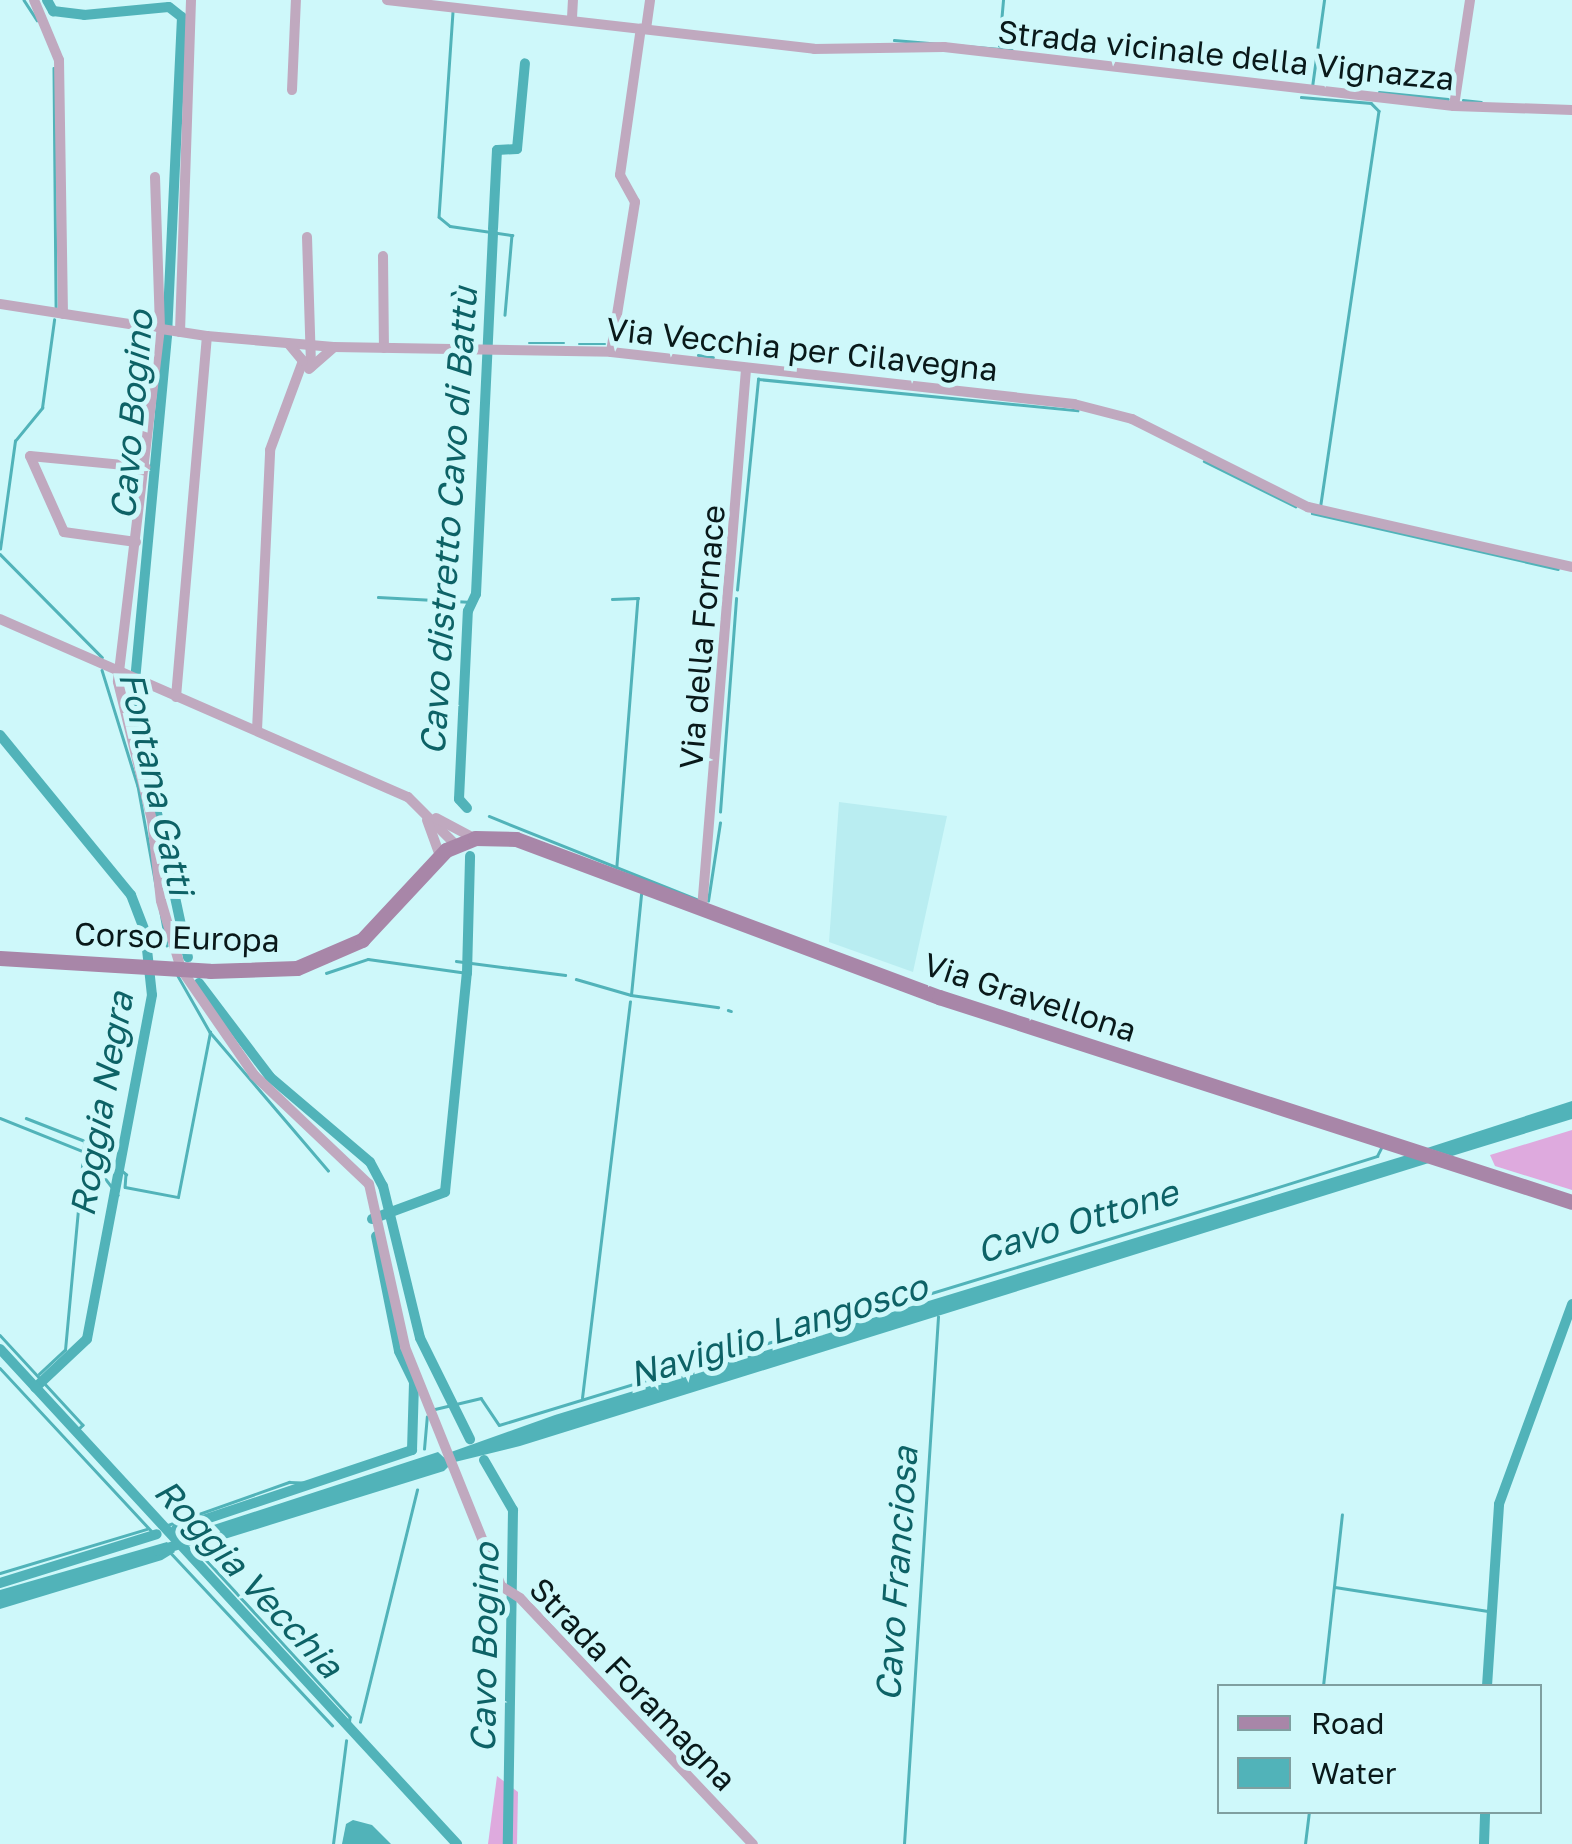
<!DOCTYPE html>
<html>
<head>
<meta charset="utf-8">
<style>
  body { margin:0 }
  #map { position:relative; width:1572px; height:1844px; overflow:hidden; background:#cef8fa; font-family:"Golos Text",sans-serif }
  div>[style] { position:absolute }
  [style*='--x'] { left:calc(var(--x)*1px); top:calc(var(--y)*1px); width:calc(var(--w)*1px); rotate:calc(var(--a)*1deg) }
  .built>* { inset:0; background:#b9edf1 }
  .forest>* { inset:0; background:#deaade }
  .water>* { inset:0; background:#51b3b9 }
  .stream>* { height:2.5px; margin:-1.25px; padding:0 1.25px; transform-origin:1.25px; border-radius:1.25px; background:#51b3b9 }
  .canal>* { height:10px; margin:-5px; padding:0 5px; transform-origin:5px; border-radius:5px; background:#51b3b9 }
  .street>* { height:10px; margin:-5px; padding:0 5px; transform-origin:5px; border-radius:5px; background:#c0a9bf }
  .secondary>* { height:15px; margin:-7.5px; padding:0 7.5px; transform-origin:7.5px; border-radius:7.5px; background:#a886a8 }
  span { translate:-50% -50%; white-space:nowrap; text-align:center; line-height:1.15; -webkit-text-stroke:10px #cef8fa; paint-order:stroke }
  .street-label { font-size:32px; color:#09191a }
  .water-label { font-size:35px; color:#0d6266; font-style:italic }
  .legend { position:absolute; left:1217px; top:1684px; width:325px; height:130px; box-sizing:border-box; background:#cef8fa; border:2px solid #7f9fa0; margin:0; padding:12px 18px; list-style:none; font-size:30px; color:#09191a }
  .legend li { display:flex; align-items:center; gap:20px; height:50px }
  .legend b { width:50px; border:2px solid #7f9fa0 }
</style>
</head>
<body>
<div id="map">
  <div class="built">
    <i style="clip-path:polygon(839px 802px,947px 816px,913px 972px,829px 942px)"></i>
  </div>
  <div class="forest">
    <i style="clip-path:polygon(1572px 1130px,1572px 1190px,1495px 1166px,1490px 1155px)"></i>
    <i style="clip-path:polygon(497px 1776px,518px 1792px,517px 1844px,488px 1844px)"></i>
  </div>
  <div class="water">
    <i style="clip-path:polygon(1572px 1101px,1572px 1119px,1452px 1156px,1427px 1148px)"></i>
    <i style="clip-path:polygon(1407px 1155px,1432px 1162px,520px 1446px,455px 1462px,451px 1452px,555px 1415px)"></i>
    <i style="clip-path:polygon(438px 1452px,451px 1464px,444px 1471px,202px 1546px,183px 1535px)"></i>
    <i style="clip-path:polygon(167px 1542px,175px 1552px,162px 1560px,0 1609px,0 1590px)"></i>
    <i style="clip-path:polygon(353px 1820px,372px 1825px,391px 1844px,342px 1844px,346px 1824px)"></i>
  </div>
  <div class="stream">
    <i style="--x:24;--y:0;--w:24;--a:57"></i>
    <i style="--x:453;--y:12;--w:205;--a:93.9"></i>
    <i style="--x:439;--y:217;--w:14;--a:39"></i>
    <i style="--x:450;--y:226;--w:63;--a:8.3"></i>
    <i style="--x:512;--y:235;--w:80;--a:95"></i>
    <i style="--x:894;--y:40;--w:118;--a:4.8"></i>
    <i style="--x:999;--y:46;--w:46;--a:-85"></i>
    <i style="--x:54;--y:68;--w:239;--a:89.5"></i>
    <i style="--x:1312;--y:87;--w:88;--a:-82.1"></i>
    <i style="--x:1379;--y:92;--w:69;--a:5.8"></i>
    <i style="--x:1301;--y:97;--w:70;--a:4.9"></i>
    <i style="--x:1371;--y:103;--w:11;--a:45"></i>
    <i style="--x:1379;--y:111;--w:397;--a:98.4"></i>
    <i style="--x:1463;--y:100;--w:18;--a:6"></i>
    <i style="--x:529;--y:343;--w:35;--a:0"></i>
    <i style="--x:579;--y:344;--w:26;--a:0"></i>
    <i style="--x:698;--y:355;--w:15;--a:8"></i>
    <i style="--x:1204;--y:461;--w:102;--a:26.3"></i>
    <i style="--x:1312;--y:513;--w:252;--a:12.8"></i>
    <i style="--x:0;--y:549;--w:109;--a:-82.1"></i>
    <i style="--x:15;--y:441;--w:43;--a:-50.7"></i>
    <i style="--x:42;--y:408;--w:89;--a:-82.2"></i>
    <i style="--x:0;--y:554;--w:145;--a:45.3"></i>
    <i style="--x:737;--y:590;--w:212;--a:-84.3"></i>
    <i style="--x:758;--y:379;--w:321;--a:5.6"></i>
    <i style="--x:378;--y:597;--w:94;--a:3"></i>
    <i style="--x:612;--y:599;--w:26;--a:-2"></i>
    <i style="--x:638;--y:598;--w:270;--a:94.5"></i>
    <i style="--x:102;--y:670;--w:121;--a:72.8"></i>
    <i style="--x:138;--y:786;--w:162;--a:79.7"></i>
    <i style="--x:720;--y:812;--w:214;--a:-85.7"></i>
    <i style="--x:489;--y:816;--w:224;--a:21.8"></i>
    <i style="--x:708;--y:901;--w:79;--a:-81.3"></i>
    <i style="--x:456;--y:961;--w:110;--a:7.3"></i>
    <i style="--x:326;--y:973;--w:44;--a:-18.4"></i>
    <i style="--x:368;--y:959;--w:100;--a:8"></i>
    <i style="--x:178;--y:976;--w:64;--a:60.3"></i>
    <i style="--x:210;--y:1032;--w:182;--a:49.5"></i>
    <i style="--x:576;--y:979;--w:57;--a:16.2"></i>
    <i style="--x:631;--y:995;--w:88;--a:7.9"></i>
    <i style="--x:631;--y:995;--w:101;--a:-84.3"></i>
    <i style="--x:728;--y:1010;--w:3;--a:18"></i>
    <i style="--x:0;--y:1118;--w:92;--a:21.8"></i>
    <i style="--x:85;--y:1152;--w:54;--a:52.5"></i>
    <i style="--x:26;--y:1118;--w:69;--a:21.3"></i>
    <i style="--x:90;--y:1143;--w:48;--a:40.7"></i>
    <i style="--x:126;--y:1174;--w:13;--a:94"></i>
    <i style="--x:125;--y:1187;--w:54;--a:10.7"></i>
    <i style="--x:178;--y:1197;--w:168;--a:-79"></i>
    <i style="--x:0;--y:1335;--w:122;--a:47.3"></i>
    <i style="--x:83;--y:1425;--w:8;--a:135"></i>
    <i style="--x:0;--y:1368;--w:228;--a:47.1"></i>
    <i style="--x:39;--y:1374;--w:35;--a:-43"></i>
    <i style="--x:65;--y:1350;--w:207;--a:-84.7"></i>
    <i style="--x:582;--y:1398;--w:399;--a:-83.1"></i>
    <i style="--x:435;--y:1409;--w:47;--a:-13.4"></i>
    <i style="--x:481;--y:1398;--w:32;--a:56"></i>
    <i style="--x:499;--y:1425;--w:791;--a:-16.97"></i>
    <i style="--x:1256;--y:1194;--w:127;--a:-17.4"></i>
    <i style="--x:1377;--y:1156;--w:9;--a:-63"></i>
    <i style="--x:424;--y:1449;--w:32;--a:-85"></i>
    <i style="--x:162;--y:1527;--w:135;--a:-19.5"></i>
    <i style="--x:289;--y:1482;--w:26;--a:2"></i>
    <i style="--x:177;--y:1528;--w:256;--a:47.5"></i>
    <i style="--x:350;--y:1717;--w:12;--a:95"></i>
    <i style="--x:171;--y:1553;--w:236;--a:46.9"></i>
    <i style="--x:187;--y:1556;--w:19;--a:-36"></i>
    <i style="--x:0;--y:1573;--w:153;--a:-16.7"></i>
    <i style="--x:1335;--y:1587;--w:156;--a:8.9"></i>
    <i style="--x:1323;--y:1686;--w:172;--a:-83.7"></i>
    <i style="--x:360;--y:1722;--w:239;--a:-76.2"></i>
    <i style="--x:333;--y:1844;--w:104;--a:-82.8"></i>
    <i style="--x:904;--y:1844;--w:528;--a:-86.31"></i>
    <i style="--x:1305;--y:1844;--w:32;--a:-83"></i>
  </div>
  <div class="canal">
    <i style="--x:47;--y:0;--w:13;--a:61"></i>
    <i style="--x:53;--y:11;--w:31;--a:7"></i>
    <i style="--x:84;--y:15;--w:85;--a:-5.4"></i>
    <i style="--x:169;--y:7;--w:16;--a:38"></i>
    <i style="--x:182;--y:17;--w:319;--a:92.7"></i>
    <i style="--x:167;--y:336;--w:367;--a:95.3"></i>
    <i style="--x:133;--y:701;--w:262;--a:77.9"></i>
    <i style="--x:493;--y:229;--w:79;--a:-87.1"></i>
    <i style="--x:497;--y:150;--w:20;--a:-3"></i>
    <i style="--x:517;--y:149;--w:86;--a:-84.7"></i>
    <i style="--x:0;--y:735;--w:207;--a:50.7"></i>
    <i style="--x:131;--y:895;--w:39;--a:69"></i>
    <i style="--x:145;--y:931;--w:64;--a:83.8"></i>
    <i style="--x:152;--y:995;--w:350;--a:100.7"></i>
    <i style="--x:87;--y:1339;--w:71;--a:136.7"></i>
    <i style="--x:467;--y:808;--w:12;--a:-132"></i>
    <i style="--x:459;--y:799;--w:188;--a:-87.3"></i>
    <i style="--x:468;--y:611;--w:19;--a:-65"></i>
    <i style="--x:476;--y:594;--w:361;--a:-87.3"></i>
    <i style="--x:199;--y:983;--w:118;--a:52.9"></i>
    <i style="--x:270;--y:1077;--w:131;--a:40.4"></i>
    <i style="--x:370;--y:1162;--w:27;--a:62"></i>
    <i style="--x:383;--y:1186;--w:156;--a:76.3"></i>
    <i style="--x:420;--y:1338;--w:113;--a:63.7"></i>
    <i style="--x:372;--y:1219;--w:78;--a:-20.3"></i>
    <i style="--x:445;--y:1192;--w:220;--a:-84.3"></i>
    <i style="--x:467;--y:973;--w:117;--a:-88.5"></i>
    <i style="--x:0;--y:1349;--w:674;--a:47.29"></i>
    <i style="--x:484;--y:1460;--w:58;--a:59.9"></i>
    <i style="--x:513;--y:1510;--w:334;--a:90.9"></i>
    <i style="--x:176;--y:1529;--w:249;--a:-18.5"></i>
    <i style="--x:412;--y:1450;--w:68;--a:-88.3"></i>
    <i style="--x:414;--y:1382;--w:34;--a:-116"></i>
    <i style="--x:399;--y:1351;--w:117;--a:-101.3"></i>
    <i style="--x:158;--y:1551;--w:43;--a:-17.6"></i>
    <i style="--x:0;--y:1583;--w:164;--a:-17.3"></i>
    <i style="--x:1487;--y:1686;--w:182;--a:-86.2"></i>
    <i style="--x:1499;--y:1504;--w:213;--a:-69.9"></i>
    <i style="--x:1484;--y:1844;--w:32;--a:-88"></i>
  </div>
  <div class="street">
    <i style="--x:34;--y:0;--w:65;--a:67.4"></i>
    <i style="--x:59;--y:60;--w:254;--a:89.1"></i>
    <i style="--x:387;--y:0;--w:430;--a:6.5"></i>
    <i style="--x:814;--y:49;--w:130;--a:-0.9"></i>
    <i style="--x:944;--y:47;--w:513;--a:6.6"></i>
    <i style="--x:1454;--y:106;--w:118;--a:1.9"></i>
    <i style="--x:572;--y:18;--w:18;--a:-87"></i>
    <i style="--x:646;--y:29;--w:29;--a:-82"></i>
    <i style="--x:292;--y:90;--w:90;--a:-87.5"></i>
    <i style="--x:1454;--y:106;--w:107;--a:-81.4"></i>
    <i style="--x:155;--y:177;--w:151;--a:88.1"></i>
    <i style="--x:160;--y:328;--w:356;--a:96.8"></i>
    <i style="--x:118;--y:682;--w:142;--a:76.2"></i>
    <i style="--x:152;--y:820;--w:81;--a:83.7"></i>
    <i style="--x:161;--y:901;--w:71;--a:73.6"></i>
    <i style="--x:181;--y:969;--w:129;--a:55.4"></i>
    <i style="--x:254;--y:1075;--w:158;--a:43.5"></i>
    <i style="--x:369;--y:1184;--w:167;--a:77.5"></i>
    <i style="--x:405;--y:1347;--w:258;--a:68.1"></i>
    <i style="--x:501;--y:1586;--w:22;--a:32"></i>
    <i style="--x:520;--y:1598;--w:339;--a:46.6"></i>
    <i style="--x:307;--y:237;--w:130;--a:88.2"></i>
    <i style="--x:383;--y:256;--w:92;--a:89.4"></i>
    <i style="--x:0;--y:304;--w:209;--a:8.8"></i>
    <i style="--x:207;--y:336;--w:127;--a:5"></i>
    <i style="--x:334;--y:347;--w:277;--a:1"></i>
    <i style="--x:611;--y:352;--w:466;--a:6.4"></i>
    <i style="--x:1074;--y:404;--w:60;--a:14.5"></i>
    <i style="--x:1132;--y:419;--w:197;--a:26.6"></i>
    <i style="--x:1308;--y:507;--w:271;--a:12.8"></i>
    <i style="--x:180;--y:332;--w:332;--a:-88.1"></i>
    <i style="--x:611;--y:352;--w:152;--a:-80.9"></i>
    <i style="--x:635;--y:202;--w:31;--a:-119"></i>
    <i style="--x:620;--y:175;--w:148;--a:-81.9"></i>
    <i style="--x:309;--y:369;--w:33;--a:-41"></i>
    <i style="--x:136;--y:542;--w:73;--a:-172.1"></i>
    <i style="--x:64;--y:532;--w:83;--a:-114.1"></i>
    <i style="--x:30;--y:456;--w:116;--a:5.5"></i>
    <i style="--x:0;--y:619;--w:445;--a:23.6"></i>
    <i style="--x:408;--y:797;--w:66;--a:45"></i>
    <i style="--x:176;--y:697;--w:362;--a:-85.1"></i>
    <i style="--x:257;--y:730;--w:280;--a:-87.3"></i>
    <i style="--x:270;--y:450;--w:95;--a:-69.7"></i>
    <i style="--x:303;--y:361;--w:23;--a:-130"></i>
    <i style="--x:436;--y:818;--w:43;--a:27.8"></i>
    <i style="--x:427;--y:820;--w:37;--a:70"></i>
    <i style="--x:702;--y:909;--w:542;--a:-85.34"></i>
  </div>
  <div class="secondary">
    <i style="--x:0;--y:958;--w:210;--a:3.5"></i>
    <i style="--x:210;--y:971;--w:87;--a:-2"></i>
    <i style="--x:297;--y:968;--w:71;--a:-23.3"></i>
    <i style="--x:362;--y:940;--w:123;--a:-47"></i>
    <i style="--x:446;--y:850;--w:31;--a:-22"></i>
    <i style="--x:475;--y:838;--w:41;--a:1.4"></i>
    <i style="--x:516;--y:839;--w:452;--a:20.5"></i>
    <i style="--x:939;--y:997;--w:665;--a:17.94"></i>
  </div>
  <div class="street-label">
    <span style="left:1226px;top:55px;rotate:6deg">Strada vicinale della Vignazza</span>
    <span style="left:802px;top:349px;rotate:6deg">Via Vecchia per Cilavegna</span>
    <span style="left:702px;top:637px;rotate:-85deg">Via della Fornace</span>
    <span style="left:177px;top:937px;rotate:2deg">Corso Europa</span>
    <span style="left:1030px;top:997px;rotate:18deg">Via Gravellona</span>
    <span style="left:633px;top:1684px;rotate:46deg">Strada Foramagna</span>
  </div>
  <div class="water-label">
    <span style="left:131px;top:415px;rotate:-85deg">Cavo Bogino</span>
    <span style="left:448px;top:521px;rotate:-86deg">Cavo distretto Cavo di Battù</span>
    <span style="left:157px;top:783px;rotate:77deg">Fontana Gatti</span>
    <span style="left:101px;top:1104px;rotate:-80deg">Roggia Negra</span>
    <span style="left:1077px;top:1221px;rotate:-17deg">Cavo Ottone</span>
    <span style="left:778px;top:1330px;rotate:-17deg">Naviglio Langosco</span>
    <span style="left:896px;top:1574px;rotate:-86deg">Cavo Franciosa</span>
    <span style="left:249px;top:1578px;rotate:47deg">Roggia Vecchia</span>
    <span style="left:484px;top:1648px;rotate:-89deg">Cavo Bogino</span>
  </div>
  <ul class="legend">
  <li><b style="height:12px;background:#a886a8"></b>Road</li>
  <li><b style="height:28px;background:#51b3b9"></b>Water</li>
  </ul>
</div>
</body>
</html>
